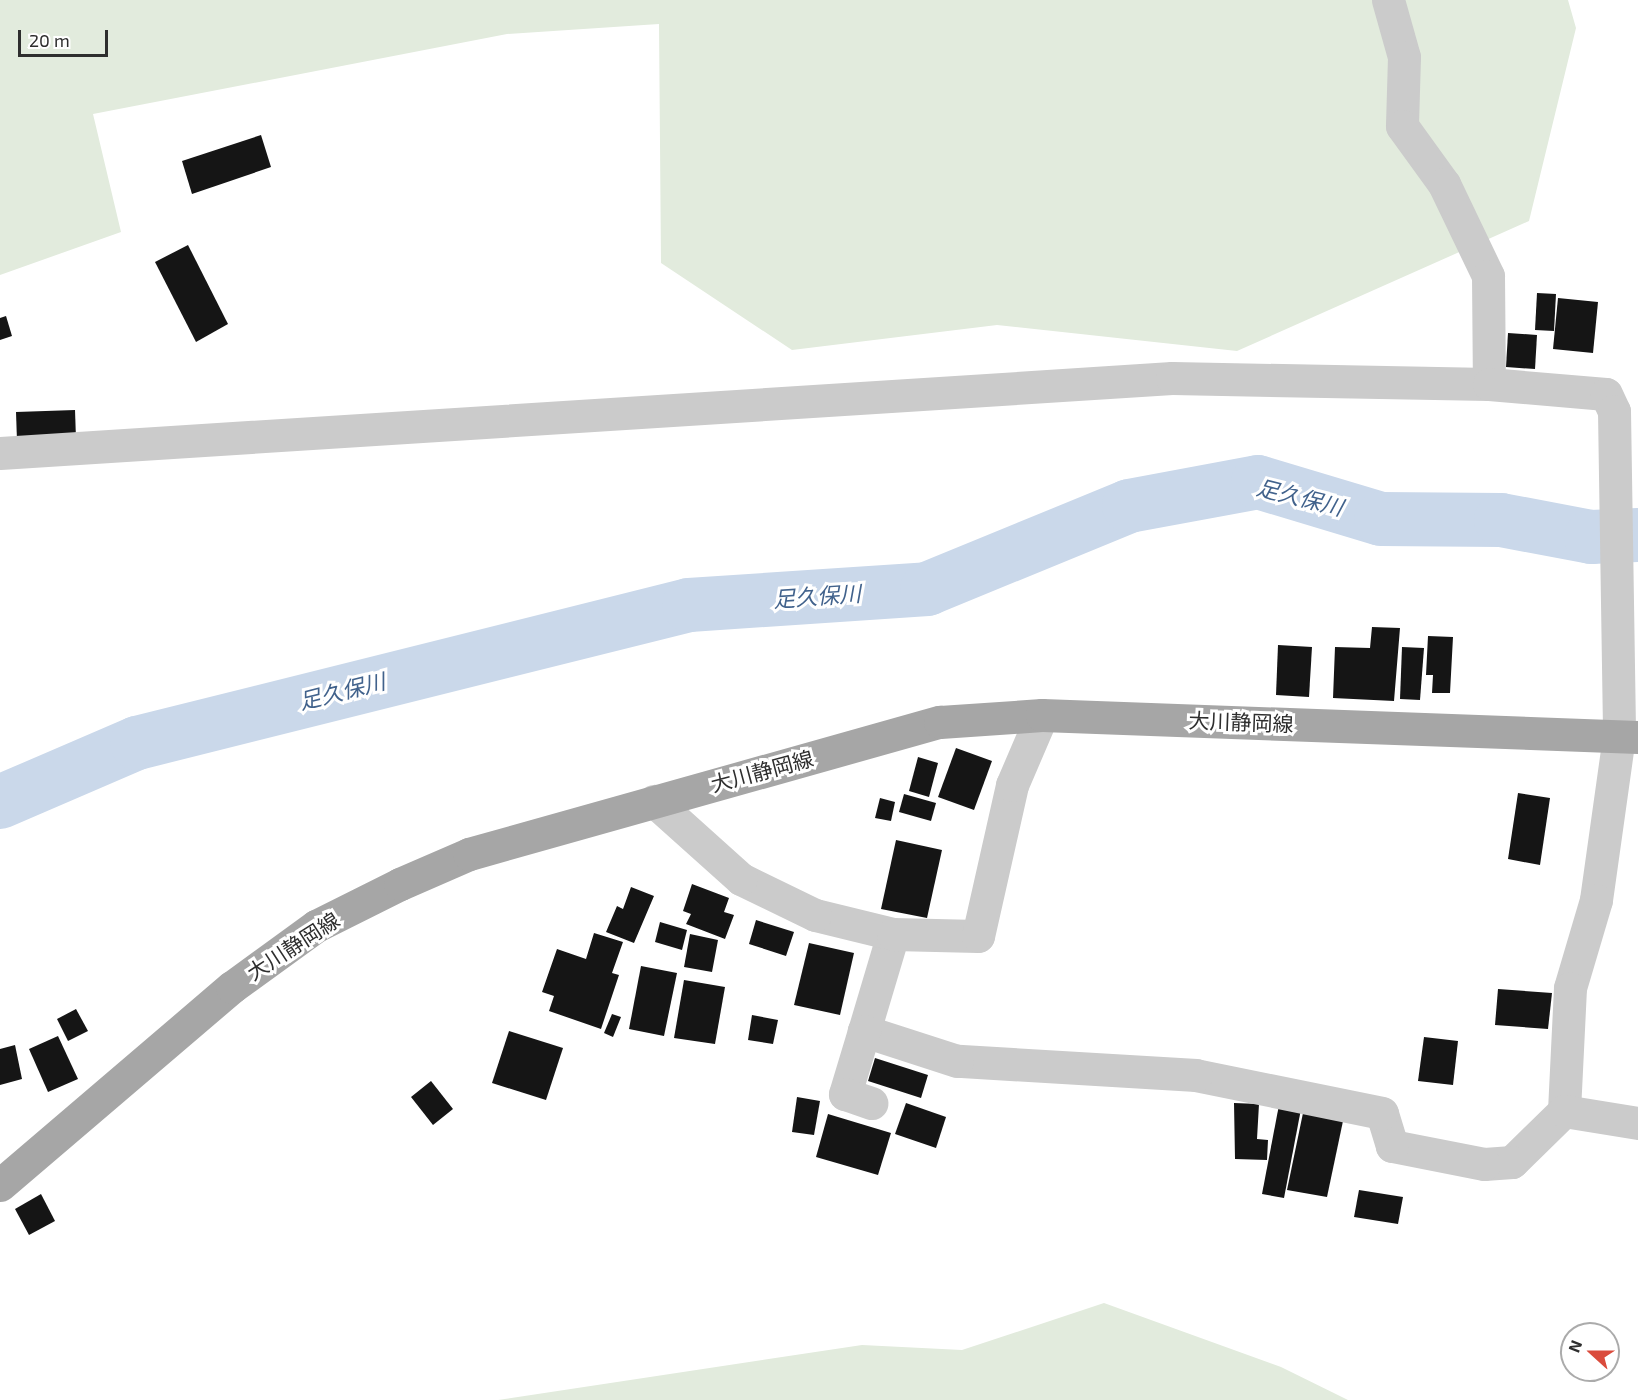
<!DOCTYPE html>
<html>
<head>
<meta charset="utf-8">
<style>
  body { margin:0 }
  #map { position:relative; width:1638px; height:1400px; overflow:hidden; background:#fff; font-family:"Exo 2","Noto Sans JP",sans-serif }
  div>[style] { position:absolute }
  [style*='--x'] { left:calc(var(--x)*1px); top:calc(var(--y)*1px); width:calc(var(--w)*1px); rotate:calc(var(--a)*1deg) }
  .green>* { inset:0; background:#e2ebdd }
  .river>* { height:54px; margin:-27px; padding:0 27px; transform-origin:27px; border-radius:27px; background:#cad8ea }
  .building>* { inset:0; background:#151515 }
  .minor>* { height:33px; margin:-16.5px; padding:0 16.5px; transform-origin:16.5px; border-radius:16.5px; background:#cbcbcb }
  .major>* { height:33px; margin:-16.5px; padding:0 16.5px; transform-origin:16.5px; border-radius:16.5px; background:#a6a6a6 }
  span { translate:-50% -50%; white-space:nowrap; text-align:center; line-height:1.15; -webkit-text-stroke:6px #fff; paint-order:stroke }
  .street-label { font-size:21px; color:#2e2e2e }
  .water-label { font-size:22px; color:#41628c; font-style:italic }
  .north { position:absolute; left:1560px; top:1322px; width:60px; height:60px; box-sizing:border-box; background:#fff; border:2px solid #ababab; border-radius:50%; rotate:291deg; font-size:16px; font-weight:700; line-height:24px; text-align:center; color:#2e2e2e }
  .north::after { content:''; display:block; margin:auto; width:21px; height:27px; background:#da4b3c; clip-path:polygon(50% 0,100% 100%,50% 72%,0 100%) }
  .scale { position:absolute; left:18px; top:30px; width:90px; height:27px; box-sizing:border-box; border:3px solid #2e2e2e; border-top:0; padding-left:8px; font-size:18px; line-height:21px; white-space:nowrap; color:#2e2e2e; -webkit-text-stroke:4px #fff; paint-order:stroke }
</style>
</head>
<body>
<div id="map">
  <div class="green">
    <i style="clip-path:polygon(0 0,1568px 0,1576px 28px,1529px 221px,1237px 351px,997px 325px,792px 350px,661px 263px,659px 24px,507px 34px,93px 114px,121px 232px,0 275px)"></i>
    <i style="clip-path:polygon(1104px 1303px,1281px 1367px,1348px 1400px,498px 1400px,862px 1345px,962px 1350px)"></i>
  </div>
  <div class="river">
    <i style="--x:0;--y:802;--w:149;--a:-23.3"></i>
    <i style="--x:137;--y:743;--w:569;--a:-14.04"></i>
    <i style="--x:689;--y:605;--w:239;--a:-3.8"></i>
    <i style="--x:927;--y:589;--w:218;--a:-22.3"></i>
    <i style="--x:1129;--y:506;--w:131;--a:-10.5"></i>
    <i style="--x:1258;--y:482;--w:128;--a:16.7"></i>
    <i style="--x:1381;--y:519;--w:120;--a:0.5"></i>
    <i style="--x:1501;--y:520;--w:92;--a:10.7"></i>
    <i style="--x:1591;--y:537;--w:47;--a:-2.4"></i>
  </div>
  <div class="building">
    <i style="clip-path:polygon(261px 135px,271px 167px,192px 194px,182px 161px)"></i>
    <i style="clip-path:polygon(188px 245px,228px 324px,196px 342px,155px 262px)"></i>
    <i style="clip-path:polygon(1537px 293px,1556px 294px,1554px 331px,1535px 330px)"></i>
    <i style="clip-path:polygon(1558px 298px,1598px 302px,1593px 353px,1553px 349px)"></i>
    <i style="clip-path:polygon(6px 316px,12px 336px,0 340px,0 318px)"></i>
    <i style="clip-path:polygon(1508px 333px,1537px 335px,1535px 369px,1506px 367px)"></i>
    <i style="clip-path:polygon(75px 410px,76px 439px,17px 441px,16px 412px)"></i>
    <i style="clip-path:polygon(1372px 627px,1400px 628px,1394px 701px,1333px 698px,1335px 647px,1370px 648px)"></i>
    <i style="clip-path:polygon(1428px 636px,1453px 637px,1450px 693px,1432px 693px,1433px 675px,1426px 675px)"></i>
    <i style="clip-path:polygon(1278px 645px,1312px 647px,1309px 697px,1276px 695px)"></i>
    <i style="clip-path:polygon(1402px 647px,1424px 648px,1420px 700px,1400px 699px)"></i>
    <i style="clip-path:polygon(956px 748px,992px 761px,974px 810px,938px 797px)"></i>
    <i style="clip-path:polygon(918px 757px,938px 763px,929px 797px,909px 791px)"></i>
    <i style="clip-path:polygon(1518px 793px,1550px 798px,1540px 865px,1508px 859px)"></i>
    <i style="clip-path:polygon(904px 794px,936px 803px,931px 821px,899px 812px)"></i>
    <i style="clip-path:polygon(880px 798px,895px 802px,891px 821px,875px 818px)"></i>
    <i style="clip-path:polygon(896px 840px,942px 850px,927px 918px,881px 909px)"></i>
    <i style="clip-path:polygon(692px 884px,729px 898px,724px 912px,734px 915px,725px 939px,686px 924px,691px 914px,683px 911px)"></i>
    <i style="clip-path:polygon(631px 887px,654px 896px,634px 943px,606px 932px,617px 906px,623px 909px)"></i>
    <i style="clip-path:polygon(756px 920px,794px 932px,786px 956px,749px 944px)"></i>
    <i style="clip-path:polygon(660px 922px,687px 930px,682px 950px,655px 942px)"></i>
    <i style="clip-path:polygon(594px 933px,623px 942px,612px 973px,619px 975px,601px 1029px,549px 1011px,554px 996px,542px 992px,557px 949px,586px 959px)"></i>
    <i style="clip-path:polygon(690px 934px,718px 940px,712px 972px,684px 967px)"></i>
    <i style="clip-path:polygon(809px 943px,854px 953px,840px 1015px,794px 1005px)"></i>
    <i style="clip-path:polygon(641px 966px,677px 973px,664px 1036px,629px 1029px)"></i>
    <i style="clip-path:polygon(684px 980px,725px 987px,715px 1044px,674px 1038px)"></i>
    <i style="clip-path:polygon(1498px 989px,1552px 993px,1548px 1029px,1495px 1025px)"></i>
    <i style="clip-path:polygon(76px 1009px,88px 1031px,68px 1041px,57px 1019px)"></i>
    <i style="clip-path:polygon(612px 1014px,621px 1017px,613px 1037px,604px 1033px)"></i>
    <i style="clip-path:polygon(752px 1015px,778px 1020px,773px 1044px,748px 1040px)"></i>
    <i style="clip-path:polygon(509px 1031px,563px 1048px,546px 1100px,492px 1083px)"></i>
    <i style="clip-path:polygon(58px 1036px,78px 1079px,48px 1092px,29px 1049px)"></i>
    <i style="clip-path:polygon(1424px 1037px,1458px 1041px,1453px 1085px,1418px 1081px)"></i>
    <i style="clip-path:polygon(15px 1045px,22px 1079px,0 1085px,0 1049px)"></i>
    <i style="clip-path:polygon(875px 1058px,928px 1075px,921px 1098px,868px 1081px)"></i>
    <i style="clip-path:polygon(431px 1081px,453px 1109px,433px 1125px,411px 1097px)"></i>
    <i style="clip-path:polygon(797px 1097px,820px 1101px,814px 1135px,792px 1132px)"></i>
    <i style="clip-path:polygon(906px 1103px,946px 1117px,936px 1148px,895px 1134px)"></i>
    <i style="clip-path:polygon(1234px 1103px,1259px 1104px,1257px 1139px,1268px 1140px,1267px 1160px,1235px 1159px)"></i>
    <i style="clip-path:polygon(1279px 1105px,1301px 1109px,1284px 1198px,1262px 1194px)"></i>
    <i style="clip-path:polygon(1303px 1113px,1343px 1121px,1327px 1197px,1287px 1190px)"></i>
    <i style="clip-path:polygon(828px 1114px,891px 1133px,878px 1175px,816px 1157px)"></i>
    <i style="clip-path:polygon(1359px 1190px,1403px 1197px,1398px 1224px,1354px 1217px)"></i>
    <i style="clip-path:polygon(41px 1194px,55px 1221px,29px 1235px,15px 1209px)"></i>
  </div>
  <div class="minor">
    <i style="--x:1388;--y:0;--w:59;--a:74.3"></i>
    <i style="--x:1404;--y:57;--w:69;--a:91.7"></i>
    <i style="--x:1402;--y:126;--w:72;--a:54.1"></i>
    <i style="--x:1444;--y:184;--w:102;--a:64.4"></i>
    <i style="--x:1488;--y:276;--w:108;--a:89.5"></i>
    <i style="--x:0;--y:453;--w:1174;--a:-3.66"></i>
    <i style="--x:1172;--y:378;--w:317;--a:1.1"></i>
    <i style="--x:1489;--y:384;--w:117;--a:4.9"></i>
    <i style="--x:1606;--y:394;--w:19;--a:65"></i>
    <i style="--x:1614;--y:411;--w:325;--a:89.1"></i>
    <i style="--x:1619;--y:736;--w:166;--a:98"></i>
    <i style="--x:1596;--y:900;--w:92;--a:106.5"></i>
    <i style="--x:1570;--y:988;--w:123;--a:92.8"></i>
    <i style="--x:1564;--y:1111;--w:73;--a:135.6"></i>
    <i style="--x:1512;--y:1162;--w:28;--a:176"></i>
    <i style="--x:1484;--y:1164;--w:94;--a:-168.9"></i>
    <i style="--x:1392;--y:1146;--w:34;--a:-107"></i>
    <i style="--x:1382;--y:1113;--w:190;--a:-168.5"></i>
    <i style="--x:1196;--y:1075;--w:239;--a:-176.6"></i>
    <i style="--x:957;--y:1061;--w:98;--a:-162.1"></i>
    <i style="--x:864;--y:1031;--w:101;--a:-73.4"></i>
    <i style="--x:893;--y:934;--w:80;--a:-166.3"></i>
    <i style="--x:815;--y:915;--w:82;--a:-154.1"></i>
    <i style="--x:741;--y:879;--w:117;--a:-138.1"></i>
    <i style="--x:893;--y:934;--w:85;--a:1.3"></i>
    <i style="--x:978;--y:936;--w:155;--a:-77.3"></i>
    <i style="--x:1012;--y:785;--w:76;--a:-66.8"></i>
    <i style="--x:864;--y:1031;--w:66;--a:106.8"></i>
    <i style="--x:845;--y:1094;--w:28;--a:19"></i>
    <i style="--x:1564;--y:1111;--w:75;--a:9.2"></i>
  </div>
  <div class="major">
    <i style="--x:0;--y:1185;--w:305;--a:-40.5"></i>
    <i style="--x:232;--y:987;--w:104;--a:-36"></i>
    <i style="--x:316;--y:926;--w:94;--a:-26.6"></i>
    <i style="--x:400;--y:884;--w:75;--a:-23.5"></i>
    <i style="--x:469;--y:854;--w:489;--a:-15.7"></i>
    <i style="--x:940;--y:722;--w:102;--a:-3.9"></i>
    <i style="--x:1042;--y:715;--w:596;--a:2.11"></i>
  </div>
  <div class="street-label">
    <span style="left:1241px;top:722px;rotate:2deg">大川静岡線</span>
    <span style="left:762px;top:771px;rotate:-15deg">大川静岡線</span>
    <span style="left:293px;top:946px;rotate:-33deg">大川静岡線</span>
  </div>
  <div class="water-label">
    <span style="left:1300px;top:497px;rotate:14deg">足久保川</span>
    <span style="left:817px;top:596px;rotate:-4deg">足久保川</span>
    <span style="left:342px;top:691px;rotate:-14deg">足久保川</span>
  </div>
  <div class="north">N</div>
  <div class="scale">20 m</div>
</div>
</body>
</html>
